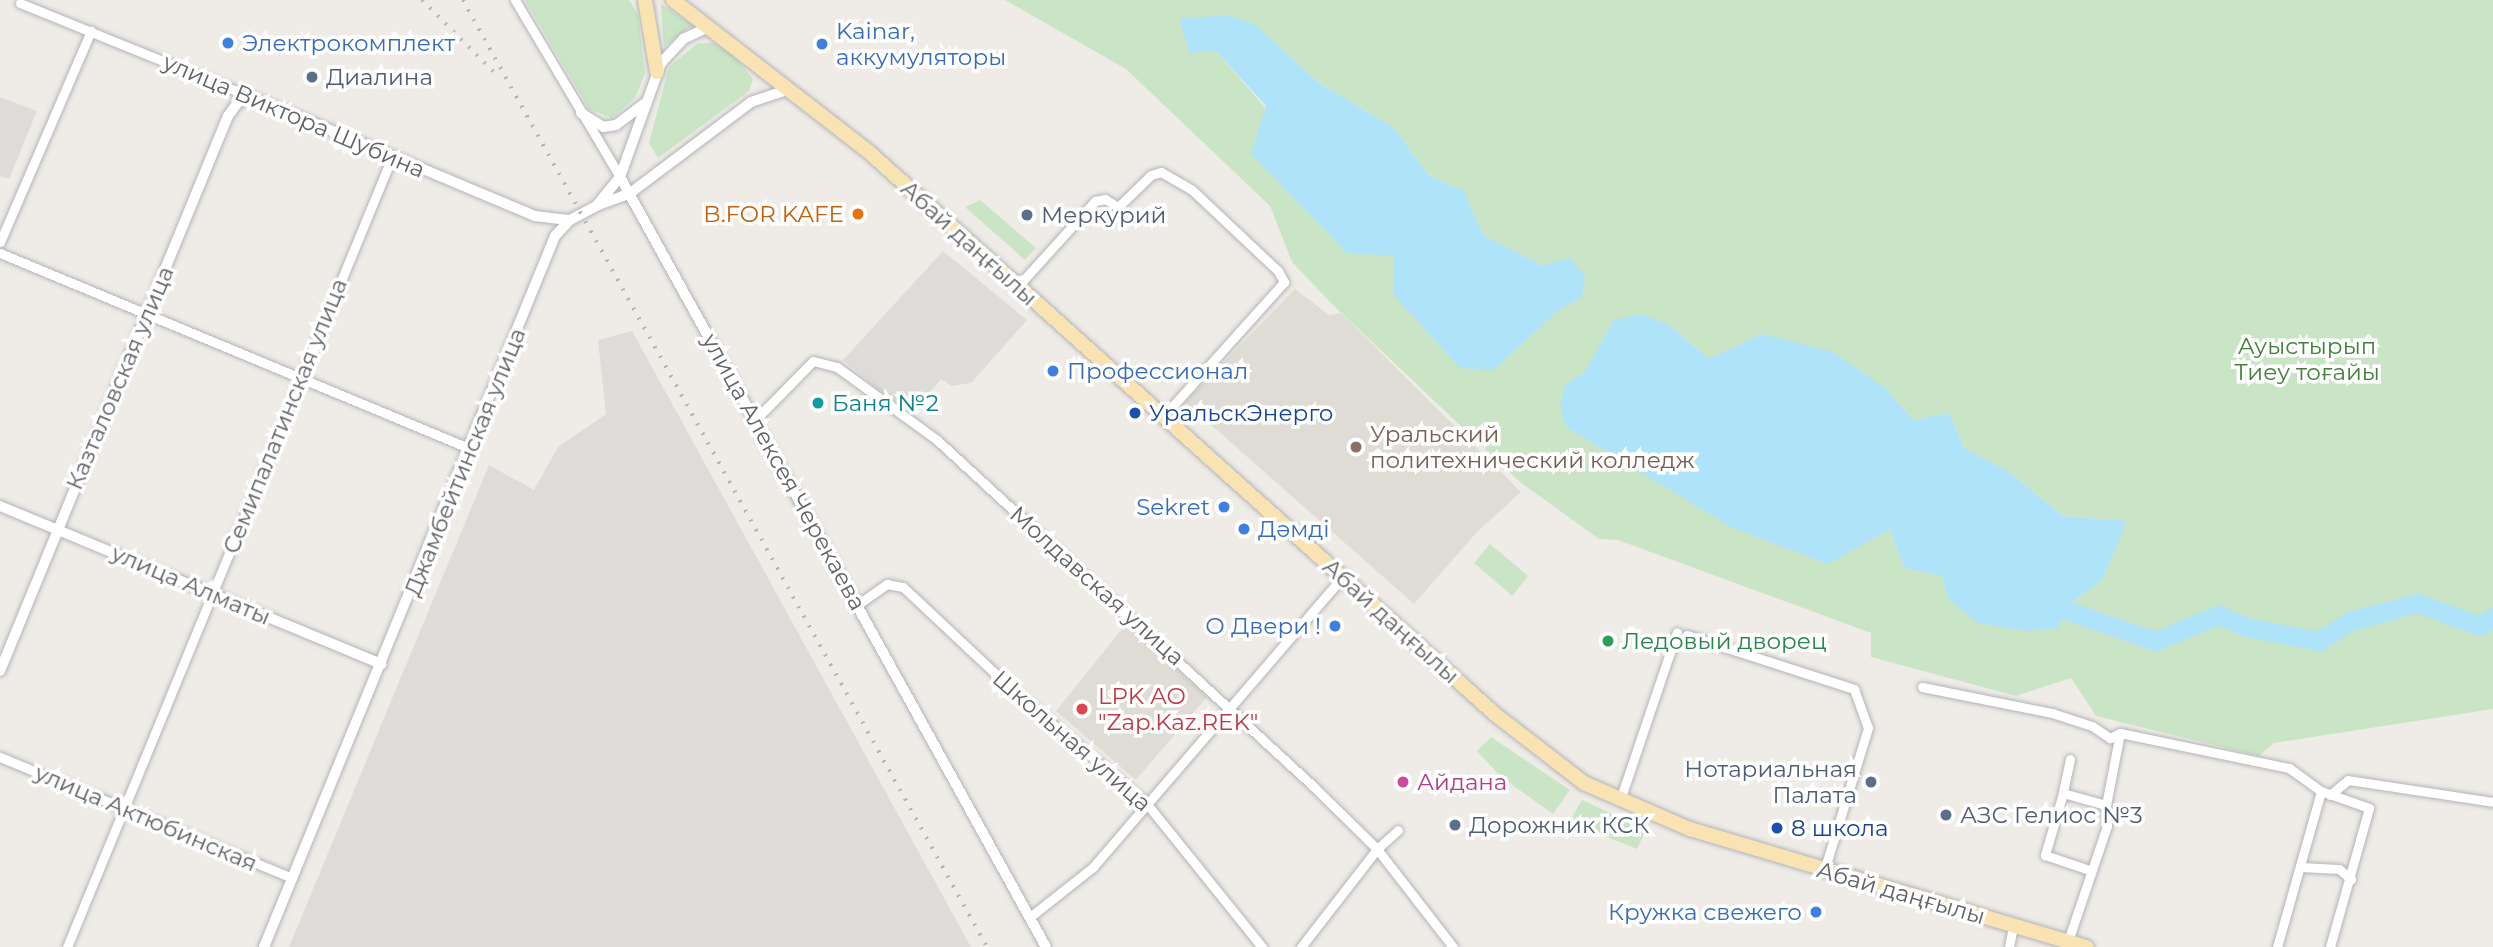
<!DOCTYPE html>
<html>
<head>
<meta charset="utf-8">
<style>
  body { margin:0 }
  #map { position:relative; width:2493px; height:947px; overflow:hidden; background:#efece7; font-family:Montserrat,sans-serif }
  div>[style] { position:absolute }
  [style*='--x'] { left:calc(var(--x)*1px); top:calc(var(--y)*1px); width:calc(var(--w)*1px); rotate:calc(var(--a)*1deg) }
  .industrial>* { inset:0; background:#dedcd9 }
  .education>* { inset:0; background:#dfdcd5 }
  .green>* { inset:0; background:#cae5c6 }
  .water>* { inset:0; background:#aee3f9 }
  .river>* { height:19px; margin:-9.5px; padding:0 9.5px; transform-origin:9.5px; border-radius:9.5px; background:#aee3f9 }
  .roads { filter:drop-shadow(0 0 2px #b2b5b8) drop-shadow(0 0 2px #b2b5b8) }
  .minor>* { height:9px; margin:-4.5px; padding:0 4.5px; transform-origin:4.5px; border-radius:4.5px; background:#fff }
  .tertiary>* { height:10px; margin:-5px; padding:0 5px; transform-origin:5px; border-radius:5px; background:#fff }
  .primary>* { height:14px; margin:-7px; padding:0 7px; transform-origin:7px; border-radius:7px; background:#f9e3b2 }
  .rail>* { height:3.5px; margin-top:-1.75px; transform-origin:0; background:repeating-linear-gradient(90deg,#b3b4b4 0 2px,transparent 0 11px) }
  .dots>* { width:19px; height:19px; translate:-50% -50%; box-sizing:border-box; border:4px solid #fff; border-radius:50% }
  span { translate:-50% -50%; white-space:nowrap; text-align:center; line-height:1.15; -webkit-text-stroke:7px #fff; paint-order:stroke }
  .shop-label { font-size:23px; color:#366cbe }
  .left { translate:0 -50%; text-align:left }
  .right { translate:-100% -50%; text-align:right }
  .service-label { font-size:23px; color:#4e5e75 }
  .street-label { font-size:23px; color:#5e6366 }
  .food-label { font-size:23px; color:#c56008 }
  .park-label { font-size:23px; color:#42803b }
  .culture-label { font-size:23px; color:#0d838f }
  .transit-label { font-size:23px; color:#164399 }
  .education-label { font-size:23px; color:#785e54 }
  .leisure-label { font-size:23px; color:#27864d }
  .health-label { font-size:23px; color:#be3a42 }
  .hotel-label { font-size:23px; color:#b23c85 }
</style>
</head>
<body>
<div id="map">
  <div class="industrial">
    <i style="clip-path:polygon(0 97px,37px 111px,9px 179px,0 176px)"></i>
    <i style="clip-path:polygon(943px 251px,1027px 320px,971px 383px,951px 386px,941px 379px,910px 416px,843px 360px)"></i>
    <i style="clip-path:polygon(632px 331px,971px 947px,289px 947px,489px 465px,534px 490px,558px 447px,606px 414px,598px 340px)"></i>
  </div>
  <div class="education">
    <i style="clip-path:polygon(1295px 289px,1329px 315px,1341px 313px,1521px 492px,1477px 532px,1414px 604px,1185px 402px)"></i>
    <i style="clip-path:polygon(1126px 624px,1207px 697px,1136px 780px,1056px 711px)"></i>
  </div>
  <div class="green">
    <i style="clip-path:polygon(525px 0,629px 0,638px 14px,645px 74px,635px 98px,612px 118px,589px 109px)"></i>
    <i style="clip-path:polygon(evenodd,1005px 0,2493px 0,2493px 709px,2274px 743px,2259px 756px,2096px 716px,2071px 678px,2016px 696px,1871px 657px,1871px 633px,1618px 540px,1599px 539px,1520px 482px,1333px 305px,1292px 262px,1270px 206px,1126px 69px,1005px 0,1254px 25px,1318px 82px,1395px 129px,1429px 176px,1464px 191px,1482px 235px,1543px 266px,1582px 297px,1558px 311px,1394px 255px,1216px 51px,1254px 25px,1005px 0,1669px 325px,1709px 359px,1762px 334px,1886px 389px,1913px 420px,1949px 413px,1964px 448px,2009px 472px,2063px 516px,2126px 521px,2103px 579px,2063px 609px,1949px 600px,1942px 576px,1904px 568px,1890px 529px,1566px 384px,1669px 325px)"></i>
    <i style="clip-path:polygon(661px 4px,692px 25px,664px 47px,663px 36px)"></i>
    <i style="clip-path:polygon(698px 43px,713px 43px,731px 53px,753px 79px,749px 91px,658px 158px,649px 143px,669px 67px)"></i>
    <i style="clip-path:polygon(980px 200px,1036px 248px,1025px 260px,965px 207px)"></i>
    <i style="clip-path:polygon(1490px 544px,1528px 576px,1512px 596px,1474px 563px)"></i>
    <i style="clip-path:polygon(1491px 737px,1570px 790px,1553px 814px,1500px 776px,1477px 751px)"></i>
    <i style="clip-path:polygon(1582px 800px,1646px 830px,1637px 849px,1569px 822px)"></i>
  </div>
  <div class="water">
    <i style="clip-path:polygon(1227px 15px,1254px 24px,1318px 82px,1395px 129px,1429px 176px,1464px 191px,1483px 235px,1543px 266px,1569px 258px,1585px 276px,1582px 297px,1558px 311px,1493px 370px,1460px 368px,1394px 295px,1394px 255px,1348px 254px,1251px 154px,1266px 106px,1216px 51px,1190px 53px,1179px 19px)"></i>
    <i style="clip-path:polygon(1641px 314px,1669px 325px,1709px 359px,1762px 334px,1833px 352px,1886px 389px,1913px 420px,1949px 413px,1964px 448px,2009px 472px,2063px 516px,2127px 521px,2103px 579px,2063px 609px,2059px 628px,2026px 631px,1978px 623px,1949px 600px,1942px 576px,1904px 568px,1890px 529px,1828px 564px,1731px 527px,1566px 427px,1560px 405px,1566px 384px,1585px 372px,1614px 320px)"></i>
  </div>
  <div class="river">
    <i style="--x:2063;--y:609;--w:97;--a:19.2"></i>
    <i style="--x:2155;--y:641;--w:68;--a:-22.4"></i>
    <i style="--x:2218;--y:615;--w:35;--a:22"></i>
    <i style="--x:2251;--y:628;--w:69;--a:10.8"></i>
    <i style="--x:2319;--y:641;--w:37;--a:-33"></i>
    <i style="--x:2350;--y:621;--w:69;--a:-15"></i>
    <i style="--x:2417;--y:603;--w:67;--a:20.1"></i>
    <i style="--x:2480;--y:626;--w:16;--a:-35"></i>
  </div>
  <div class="roads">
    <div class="minor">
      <i style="--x:515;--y:0;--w:206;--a:59.3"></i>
      <i style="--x:20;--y:3;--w:253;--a:22.1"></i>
      <i style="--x:0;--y:242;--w:230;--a:-66.7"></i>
      <i style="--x:0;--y:253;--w:510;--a:22.59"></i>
      <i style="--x:1018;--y:286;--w:115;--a:-47.8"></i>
      <i style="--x:1095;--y:201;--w:10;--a:-11"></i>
      <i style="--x:1105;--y:199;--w:15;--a:32"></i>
      <i style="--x:1118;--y:207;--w:46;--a:-44.1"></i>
      <i style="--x:1151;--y:175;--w:10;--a:-17"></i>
      <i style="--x:1161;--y:172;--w:34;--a:30"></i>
      <i style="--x:1191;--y:189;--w:120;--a:43.3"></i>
      <i style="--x:1278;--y:271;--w:13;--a:61"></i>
      <i style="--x:1284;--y:282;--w:181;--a:131.9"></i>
      <i style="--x:756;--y:419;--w:81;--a:-45.5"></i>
      <i style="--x:813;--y:361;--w:25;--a:14"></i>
      <i style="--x:837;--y:367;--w:124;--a:36.1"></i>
      <i style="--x:937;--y:440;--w:511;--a:42.62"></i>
      <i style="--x:1313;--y:786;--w:90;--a:44.5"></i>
      <i style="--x:1377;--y:849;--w:124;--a:52.2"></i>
      <i style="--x:857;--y:605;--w:37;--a:-35"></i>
      <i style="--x:887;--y:584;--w:16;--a:11"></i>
      <i style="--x:903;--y:587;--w:156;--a:43.2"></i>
      <i style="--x:1017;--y:694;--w:170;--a:40.2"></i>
      <i style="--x:1147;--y:804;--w:184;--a:51.2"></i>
      <i style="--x:1687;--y:635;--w:176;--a:17.9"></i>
      <i style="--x:1854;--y:689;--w:41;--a:70.3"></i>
      <i style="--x:1868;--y:728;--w:150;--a:107.1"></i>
      <i style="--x:1922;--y:687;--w:133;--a:11.3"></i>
      <i style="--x:2052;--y:713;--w:42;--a:18"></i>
      <i style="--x:2092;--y:726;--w:22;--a:34"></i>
      <i style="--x:2110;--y:738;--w:11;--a:-27"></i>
      <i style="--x:2120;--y:733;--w:173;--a:11.7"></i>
      <i style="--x:2289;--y:768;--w:39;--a:36"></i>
      <i style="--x:2321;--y:791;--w:51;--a:19.5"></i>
      <i style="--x:2369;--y:808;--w:144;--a:105.7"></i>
      <i style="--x:0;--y:757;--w:316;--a:22.5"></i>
      <i style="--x:2070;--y:759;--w:35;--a:102"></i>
      <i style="--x:2063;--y:793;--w:45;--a:15.6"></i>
      <i style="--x:2063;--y:793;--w:65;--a:106.2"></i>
      <i style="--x:2045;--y:855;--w:46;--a:18.8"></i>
      <i style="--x:2330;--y:795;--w:23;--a:-40"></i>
      <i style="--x:2348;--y:780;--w:147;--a:8.6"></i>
      <i style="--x:1620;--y:800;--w:177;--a:-71.3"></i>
      <i style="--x:2300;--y:867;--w:39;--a:3"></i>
      <i style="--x:2339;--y:869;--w:16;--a:40"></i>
      <i style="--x:1030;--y:917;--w:80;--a:-38.4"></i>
      <i style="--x:1093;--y:867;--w:381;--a:-49.3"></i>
      <i style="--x:2068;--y:941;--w:121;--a:-71.3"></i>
      <i style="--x:2107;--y:826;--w:21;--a:-93"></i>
      <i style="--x:2106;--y:805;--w:73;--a:-79"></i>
      <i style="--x:67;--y:947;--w:854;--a:-67.64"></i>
      <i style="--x:1301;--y:947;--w:124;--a:-52.2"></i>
      <i style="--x:1377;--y:849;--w:28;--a:-42"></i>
      <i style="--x:2009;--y:947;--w:21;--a:-79"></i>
      <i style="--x:2277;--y:947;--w:162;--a:-74.2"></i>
    </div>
    <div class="tertiary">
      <i style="--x:581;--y:113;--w:26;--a:32"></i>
      <i style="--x:603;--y:127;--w:13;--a:-9"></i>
      <i style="--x:616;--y:125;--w:39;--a:-37"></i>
      <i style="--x:620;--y:177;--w:880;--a:61.05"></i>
      <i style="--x:598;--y:204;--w:35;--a:-51"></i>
      <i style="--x:620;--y:177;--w:121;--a:-70.2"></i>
      <i style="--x:661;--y:63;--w:33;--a:-47"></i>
      <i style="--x:683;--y:39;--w:29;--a:-25"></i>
      <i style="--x:0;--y:506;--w:413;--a:22.5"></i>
      <i style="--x:0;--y:671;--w:600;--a:-67.67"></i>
      <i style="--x:228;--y:116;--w:17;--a:-54"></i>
      <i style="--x:238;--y:102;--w:16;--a:-14"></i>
      <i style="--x:254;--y:98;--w:305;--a:22.8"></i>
      <i style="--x:535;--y:216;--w:35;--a:7"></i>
      <i style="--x:264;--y:947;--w:768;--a:-67.74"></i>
      <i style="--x:555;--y:236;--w:22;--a:-47"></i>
      <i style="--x:570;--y:220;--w:32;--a:-28"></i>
      <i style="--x:598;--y:205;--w:33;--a:-20"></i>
      <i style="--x:629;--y:194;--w:153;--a:-37"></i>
      <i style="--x:751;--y:102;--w:41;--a:-18.4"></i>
    </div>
    <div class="primary">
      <i style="--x:645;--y:0;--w:73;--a:80.5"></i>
      <i style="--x:673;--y:0;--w:249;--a:37.8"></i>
      <i style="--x:870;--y:153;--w:841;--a:41.92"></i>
      <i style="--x:1496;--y:715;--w:111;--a:37.7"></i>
      <i style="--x:1584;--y:783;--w:116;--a:23.5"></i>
      <i style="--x:1690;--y:829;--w:414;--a:16.6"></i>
    </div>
  </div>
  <div class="rail">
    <i style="--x:422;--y:0;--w:105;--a:45"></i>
    <i style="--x:463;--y:0;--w:1082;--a:61.04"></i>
  </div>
  <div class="dots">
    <i style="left:228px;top:43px;background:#3f7fe0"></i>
    <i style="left:822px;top:44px;background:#3f7fe0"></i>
    <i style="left:312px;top:77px;background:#5c6f8a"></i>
    <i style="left:858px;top:214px;background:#e8710a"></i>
    <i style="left:1027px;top:215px;background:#5c6f8a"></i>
    <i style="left:1053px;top:371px;background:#3f7fe0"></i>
    <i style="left:818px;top:403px;background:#0f9aa8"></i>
    <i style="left:1135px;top:413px;background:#1a4fb4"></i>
    <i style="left:1356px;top:447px;background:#8d6e63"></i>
    <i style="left:1224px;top:507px;background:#3f7fe0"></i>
    <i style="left:1244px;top:529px;background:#3f7fe0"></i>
    <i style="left:1335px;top:626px;background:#3f7fe0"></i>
    <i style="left:1608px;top:641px;background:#2e9e5b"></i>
    <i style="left:1082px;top:709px;background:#e0444e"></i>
    <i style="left:1403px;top:782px;background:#d1479c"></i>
    <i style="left:1871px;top:782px;background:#5c6f8a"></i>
    <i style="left:1946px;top:815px;background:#5c6f8a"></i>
    <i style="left:1455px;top:825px;background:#5c6f8a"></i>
    <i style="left:1777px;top:828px;background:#1a4fb4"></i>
    <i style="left:1816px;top:912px;background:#3f7fe0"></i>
  </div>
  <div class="shop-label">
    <span class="left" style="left:836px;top:44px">Kainar,<br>аккумуляторы</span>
    <span class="left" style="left:242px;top:43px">Электрокомплект</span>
    <span class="left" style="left:1067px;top:371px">Профессионал</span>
    <span class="right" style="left:1210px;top:507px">Sekret</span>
    <span class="left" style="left:1258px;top:529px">Дəмді</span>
    <span class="right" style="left:1321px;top:626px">О Двери !</span>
    <span class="right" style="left:1802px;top:912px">Кружка свежего</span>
  </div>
  <div class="service-label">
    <span class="left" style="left:326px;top:77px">Диалина</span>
    <span class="left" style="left:1041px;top:215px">Меркурий</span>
    <span class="right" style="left:1857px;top:782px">Нотариальная<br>Палата</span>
    <span class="left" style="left:1960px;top:815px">АЗС Гелиос №3</span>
    <span class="left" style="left:1469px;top:825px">Дорожник КСК</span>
  </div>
  <div class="street-label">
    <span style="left:294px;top:116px;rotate:23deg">улица Виктора Шубина</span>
    <span style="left:969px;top:243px;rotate:42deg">Абай даңғылы</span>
    <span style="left:120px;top:378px;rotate:-67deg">Казталовская улица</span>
    <span style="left:285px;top:416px;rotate:-68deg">Семипалатинская улица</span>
    <span style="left:465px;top:462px;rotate:-68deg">Джамбейтинская улица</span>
    <span style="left:784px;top:472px;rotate:61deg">улица Алексея Черекаева</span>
    <span style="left:191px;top:585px;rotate:23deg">улица Алматы</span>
    <span style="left:1097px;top:586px;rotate:42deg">Молдавская улица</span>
    <span style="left:1391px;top:621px;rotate:42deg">Абай даңғылы</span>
    <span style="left:1072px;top:741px;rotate:41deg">Школьная улица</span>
    <span style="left:146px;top:818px;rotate:23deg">улица Актюбинская</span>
    <span style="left:1901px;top:893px;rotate:16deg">Абай даңғылы</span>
  </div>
  <div class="food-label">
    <span class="right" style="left:844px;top:214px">B.FOR KAFE</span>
  </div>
  <div class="park-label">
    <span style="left:2307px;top:359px">Ауыстырып<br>Тиеу тоғайы</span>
  </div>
  <div class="culture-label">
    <span class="left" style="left:832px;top:403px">Баня №2</span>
  </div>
  <div class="transit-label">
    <span class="left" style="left:1149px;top:413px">УральскЭнерго</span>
    <span class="left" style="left:1791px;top:828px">8 школа</span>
  </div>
  <div class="education-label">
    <span class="left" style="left:1370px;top:447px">Уральский<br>политехнический колледж</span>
  </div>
  <div class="leisure-label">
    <span class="left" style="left:1622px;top:641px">Ледовый дворец</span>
  </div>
  <div class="health-label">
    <span class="left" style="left:1098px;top:709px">LPK AO<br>"Zap.Kaz.REK"</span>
  </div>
  <div class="hotel-label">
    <span class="left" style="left:1417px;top:782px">Айдана</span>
  </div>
</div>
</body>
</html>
